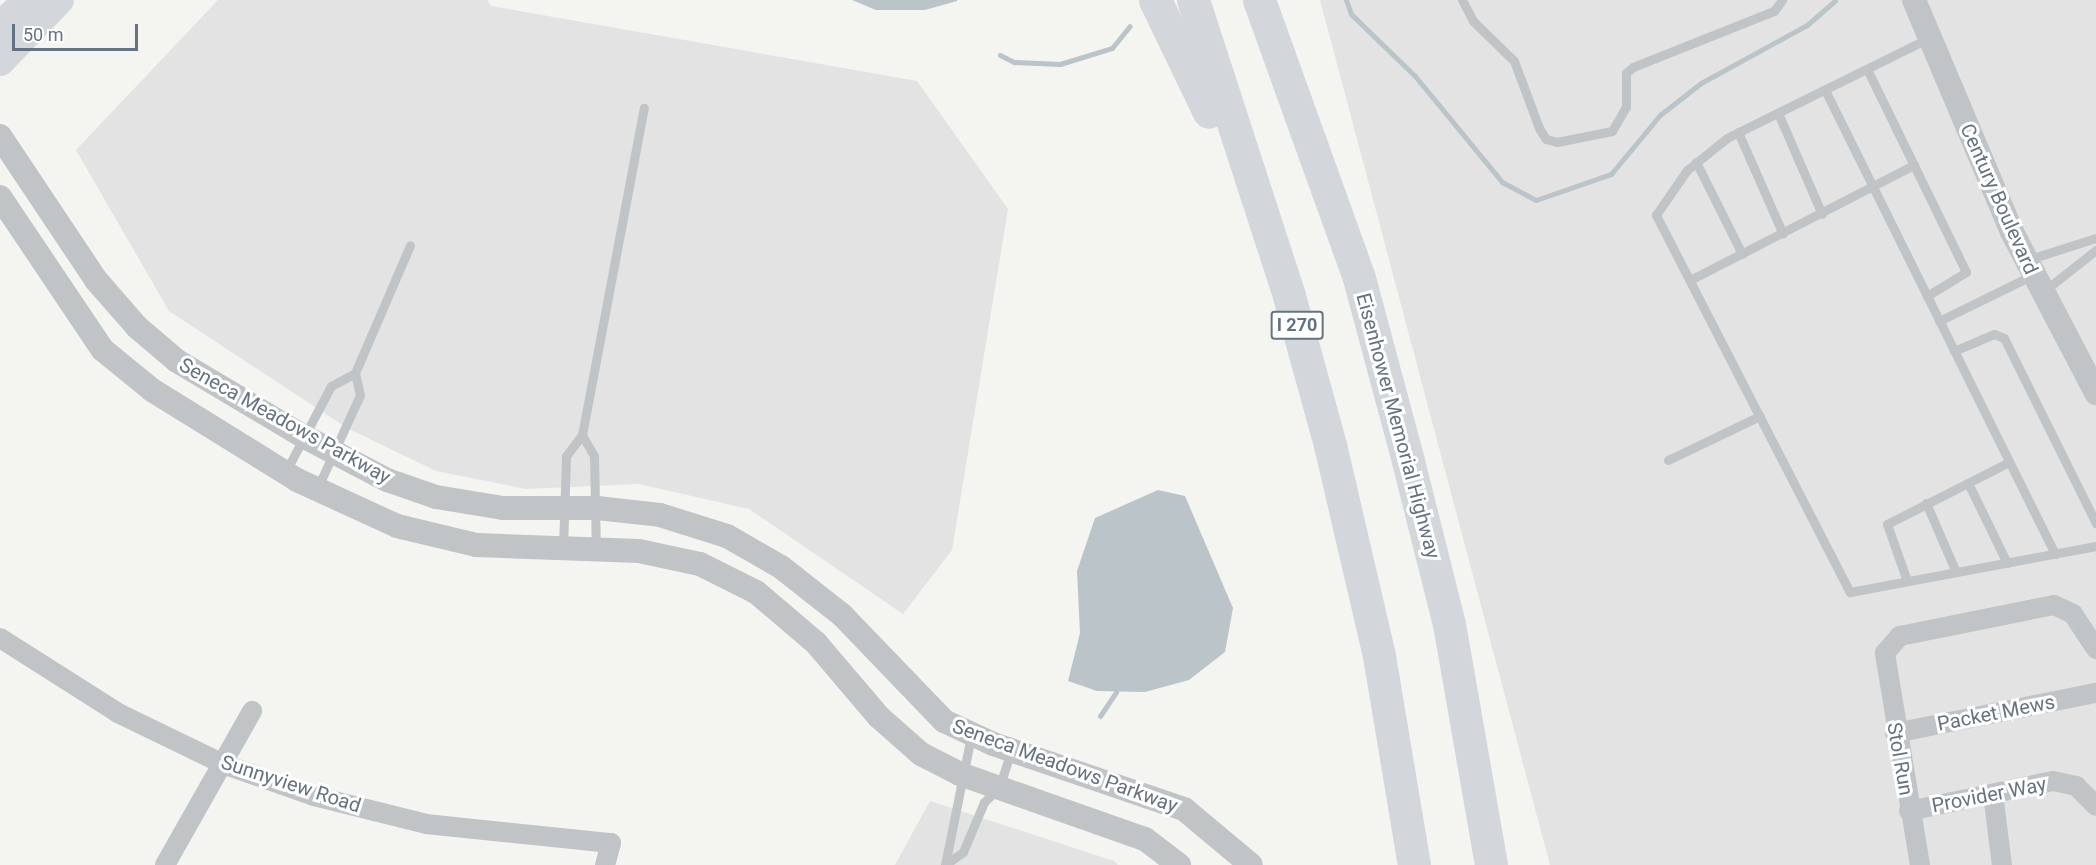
<!DOCTYPE html>
<html>
<head>
<meta charset="utf-8">
<style>
  body { margin:0 }
  #map { position:relative; width:2096px; height:865px; overflow:hidden; background:#f4f4f1; font-family:Roboto,sans-serif }
  div>[style] { position:absolute }
  [style*='--x'] { left:calc(var(--x)*1px); top:calc(var(--y)*1px); width:calc(var(--w)*1px); rotate:calc(var(--a)*1deg) }
  .built>* { inset:0; background:#e2e3e2 }
  .water>* { inset:0; background:#bbc4c9 }
  .stream>* { height:5px; margin:-2.5px; padding:0 2.5px; transform-origin:2.5px; border-radius:2.5px; background:#bbc4c9 }
  .service>* { height:9px; margin:-4.5px; padding:0 4.5px; transform-origin:4.5px; border-radius:4.5px; background:#c0c4c7 }
  .minor>* { height:20px; margin:-10px; padding:0 10px; transform-origin:10px; border-radius:10px; background:#c0c4c7 }
  .tertiary>* { height:24px; margin:-12px; padding:0 12px; transform-origin:12px; border-radius:12px; background:#c0c4c7 }
  .primary>* { height:30px; margin:-15px; padding:0 15px; transform-origin:15px; border-radius:15px; background:#d3d7db }
  .motorway>* { height:33px; margin:-16.5px; padding:0 16.5px; transform-origin:16.5px; border-radius:16.5px; background:#d3d7db }
  span { translate:-50% -50%; white-space:nowrap; text-align:center; line-height:1.15; -webkit-text-stroke:6px #fff; paint-order:stroke }
  .shield-label span { padding:2px 4px; background:#fff; border:2px solid; border-radius:4px; -webkit-text-stroke-width:0 }
  .shield-label { font-size:18px; color:#657380; font-weight:700 }
  .street-label { font-size:20px; color:#657380 }
  .scale { position:absolute; left:12px; top:24px; width:126px; height:27px; box-sizing:border-box; border:3px solid #657380; border-top:0; padding-left:8px; font-size:18px; line-height:21px; white-space:nowrap; color:#657380; -webkit-text-stroke:4px #fff; paint-order:stroke }
</style>
</head>
<body>
<div id="map">
  <div class="built">
    <i style="clip-path:polygon(218px 0,487px 0,491px 6px,917px 81px,1008px 209px,952px 550px,903px 614px,749px 509px,639px 484px,526px 489px,436px 471px,347px 428px,169px 311px,76px 150px)"></i>
    <i style="clip-path:polygon(1320px 0,2096px 0,2096px 865px,1550px 865px)"></i>
    <i style="clip-path:polygon(930px 801px,1114px 861px,1118px 865px,895px 865px)"></i>
  </div>
  <div class="water">
    <i style="clip-path:polygon(852px 0,957px 0,957px 1px,925px 10px,876px 10px)"></i>
    <i style="clip-path:polygon(1158px 490px,1185px 496px,1233px 608px,1225px 652px,1189px 680px,1145px 692px,1097px 691px,1068px 681px,1080px 633px,1077px 571px,1095px 518px)"></i>
  </div>
  <div class="stream">
    <i style="--x:1346;--y:0;--w:15;--a:70"></i>
    <i style="--x:1351;--y:14;--w:89;--a:44.1"></i>
    <i style="--x:1415;--y:76;--w:137;--a:50.6"></i>
    <i style="--x:1502;--y:182;--w:38;--a:28"></i>
    <i style="--x:1536;--y:200;--w:79;--a:-19.1"></i>
    <i style="--x:1611;--y:174;--w:77;--a:-50.3"></i>
    <i style="--x:1660;--y:115;--w:52;--a:-38"></i>
    <i style="--x:1701;--y:83;--w:121;--a:-28.7"></i>
    <i style="--x:1807;--y:25;--w:37;--a:-41"></i>
    <i style="--x:1000;--y:55;--w:16;--a:27"></i>
    <i style="--x:1014;--y:62;--w:46;--a:2.5"></i>
    <i style="--x:1060;--y:64;--w:54;--a:-17.1"></i>
    <i style="--x:1112;--y:48;--w:28;--a:-51"></i>
    <i style="--x:1100;--y:716;--w:29;--a:-56"></i>
  </div>
  <div class="service">
    <i style="--x:1462;--y:0;--w:24;--a:62"></i>
    <i style="--x:1473;--y:21;--w:57;--a:44.3"></i>
    <i style="--x:1514;--y:61;--w:72;--a:69.5"></i>
    <i style="--x:1539;--y:128;--w:13;--a:58"></i>
    <i style="--x:1546;--y:139;--w:11;--a:15"></i>
    <i style="--x:1557;--y:142;--w:56;--a:-11.3"></i>
    <i style="--x:1612;--y:131;--w:28;--a:-60"></i>
    <i style="--x:1626;--y:107;--w:34;--a:-90"></i>
    <i style="--x:1626;--y:73;--w:9;--a:-41"></i>
    <i style="--x:1633;--y:67;--w:152;--a:-21.7"></i>
    <i style="--x:1774;--y:11;--w:14;--a:-54"></i>
    <i style="--x:1929;--y:38;--w:225;--a:153.7"></i>
    <i style="--x:1727;--y:138;--w:51;--a:141.3"></i>
    <i style="--x:1687;--y:170;--w:55;--a:124.6"></i>
    <i style="--x:1656;--y:215;--w:424;--a:62.8"></i>
    <i style="--x:1850;--y:592;--w:250;--a:-10.6"></i>
    <i style="--x:1867;--y:69;--w:226;--a:64"></i>
    <i style="--x:1966;--y:272;--w:46;--a:148.4"></i>
    <i style="--x:1825;--y:90;--w:518;--a:63.63"></i>
    <i style="--x:1778;--y:113;--w:110;--a:66.5"></i>
    <i style="--x:1738;--y:132;--w:111;--a:66.2"></i>
    <i style="--x:1696;--y:162;--w:103;--a:63.4"></i>
    <i style="--x:2027;--y:260;--w:72;--a:-17.7"></i>
    <i style="--x:1690;--y:280;--w:252;--a:-27.2"></i>
    <i style="--x:2044;--y:291;--w:66;--a:-38.3"></i>
    <i style="--x:1939;--y:321;--w:105;--a:-26.1"></i>
    <i style="--x:1954;--y:351;--w:43;--a:-23"></i>
    <i style="--x:1994;--y:334;--w:11;--a:22"></i>
    <i style="--x:2004;--y:338;--w:207;--a:63.6"></i>
    <i style="--x:582;--y:435;--w:24;--a:60"></i>
    <i style="--x:594;--y:456;--w:93;--a:88.8"></i>
    <i style="--x:1668;--y:460;--w:102;--a:-25.6"></i>
    <i style="--x:286;--y:471;--w:96;--a:-62.1"></i>
    <i style="--x:331;--y:386;--w:27;--a:-28"></i>
    <i style="--x:1968;--y:483;--w:89;--a:64"></i>
    <i style="--x:317;--y:489;--w:103;--a:-65.4"></i>
    <i style="--x:360;--y:395;--w:23;--a:-103"></i>
    <i style="--x:355;--y:373;--w:139;--a:-66.7"></i>
    <i style="--x:1926;--y:503;--w:75;--a:66.5"></i>
    <i style="--x:563;--y:548;--w:92;--a:-88.1"></i>
    <i style="--x:566;--y:456;--w:26;--a:-53"></i>
    <i style="--x:582;--y:435;--w:333;--a:-79.3"></i>
    <i style="--x:1907;--y:581;--w:60;--a:-109.3"></i>
    <i style="--x:1887;--y:524;--w:137;--a:-26.9"></i>
    <i style="--x:945;--y:865;--w:22;--a:-36"></i>
    <i style="--x:963;--y:852;--w:54;--a:-67.2"></i>
    <i style="--x:984;--y:802;--w:21;--a:-43"></i>
    <i style="--x:999;--y:788;--w:38;--a:-72"></i>
    <i style="--x:945;--y:865;--w:132;--a:-78.6"></i>
  </div>
  <div class="minor">
    <i style="--x:0;--y:638;--w:140;--a:32.4"></i>
    <i style="--x:118;--y:713;--w:117;--a:25.9"></i>
    <i style="--x:223;--y:764;--w:96;--a:19.4"></i>
    <i style="--x:314;--y:796;--w:115;--a:14"></i>
    <i style="--x:426;--y:824;--w:186;--a:5.9"></i>
    <i style="--x:611;--y:843;--w:23;--a:105"></i>
    <i style="--x:1895;--y:733;--w:205;--a:-11.3"></i>
    <i style="--x:1993;--y:794;--w:72;--a:82.8"></i>
    <i style="--x:1909;--y:811;--w:147;--a:-11.8"></i>
    <i style="--x:2053;--y:781;--w:24;--a:12"></i>
    <i style="--x:2076;--y:786;--w:28;--a:45"></i>
    <i style="--x:165;--y:865;--w:177;--a:-60.5"></i>
    <i style="--x:1920;--y:865;--w:215;--a:-99.4"></i>
    <i style="--x:1885;--y:653;--w:23;--a:-49"></i>
    <i style="--x:1900;--y:636;--w:157;--a:-11.4"></i>
    <i style="--x:2054;--y:605;--w:21;--a:25"></i>
    <i style="--x:2073;--y:614;--w:42;--a:56.7"></i>
  </div>
  <div class="tertiary">
    <i style="--x:1914;--y:0;--w:252;--a:67.1"></i>
    <i style="--x:2012;--y:232;--w:182;--a:62.4"></i>
    <i style="--x:0;--y:136;--w:173;--a:56.3"></i>
    <i style="--x:96;--y:280;--w:62;--a:48.9"></i>
    <i style="--x:137;--y:327;--w:52;--a:40.4"></i>
    <i style="--x:177;--y:361;--w:147;--a:30.8"></i>
    <i style="--x:303;--y:436;--w:95;--a:27.6"></i>
    <i style="--x:387;--y:480;--w:52;--a:19.1"></i>
    <i style="--x:436;--y:497;--w:68;--a:9.3"></i>
    <i style="--x:503;--y:508;--w:94;--a:0"></i>
    <i style="--x:597;--y:508;--w:63;--a:6.3"></i>
    <i style="--x:660;--y:515;--w:70;--a:17.4"></i>
    <i style="--x:727;--y:536;--w:62;--a:29.9"></i>
    <i style="--x:781;--y:567;--w:78;--a:38.2"></i>
    <i style="--x:842;--y:615;--w:147;--a:46.1"></i>
    <i style="--x:944;--y:721;--w:54;--a:25.1"></i>
    <i style="--x:993;--y:744;--w:202;--a:18.8"></i>
    <i style="--x:1184;--y:809;--w:87;--a:39.9"></i>
    <i style="--x:0;--y:197;--w:184;--a:56.1"></i>
    <i style="--x:103;--y:350;--w:63;--a:39.2"></i>
    <i style="--x:152;--y:390;--w:171;--a:31.8"></i>
    <i style="--x:297;--y:480;--w:110;--a:24.7"></i>
    <i style="--x:397;--y:526;--w:81;--a:13.5"></i>
    <i style="--x:476;--y:545;--w:163;--a:2.1"></i>
    <i style="--x:639;--y:551;--w:62;--a:12"></i>
    <i style="--x:700;--y:564;--w:63;--a:26.6"></i>
    <i style="--x:756;--y:592;--w:79;--a:40.4"></i>
    <i style="--x:816;--y:643;--w:97;--a:49.6"></i>
    <i style="--x:879;--y:717;--w:56;--a:41.4"></i>
    <i style="--x:921;--y:754;--w:44;--a:27.1"></i>
    <i style="--x:960;--y:774;--w:196;--a:19.4"></i>
    <i style="--x:1145;--y:839;--w:43;--a:37.4"></i>
  </div>
  <div class="primary">
    <i style="--x:0;--y:27;--w:39;--a:-44"></i>
    <i style="--x:0;--y:61;--w:85;--a:-46"></i>
  </div>
  <div class="motorway">
    <i style="--x:1155;--y:0;--w:124;--a:64.3"></i>
    <i style="--x:1193;--y:0;--w:311;--a:72"></i>
    <i style="--x:1289;--y:296;--w:155;--a:74.6"></i>
    <i style="--x:1330;--y:445;--w:217;--a:76.9"></i>
    <i style="--x:1379;--y:656;--w:212;--a:80.5"></i>
    <i style="--x:1259;--y:0;--w:295;--a:70.2"></i>
    <i style="--x:1359;--y:278;--w:189;--a:75"></i>
    <i style="--x:1408;--y:461;--w:168;--a:75.9"></i>
    <i style="--x:1449;--y:624;--w:245;--a:80.1"></i>
  </div>
  <div class="shield-label">
    <span style="left:1297px;top:325px">I 270</span>
  </div>
  <div class="street-label">
    <span style="left:1999px;top:199px;rotate:66deg">Century Boulevard</span>
    <span style="left:285px;top:421px;rotate:29deg">Seneca Meadows Parkway</span>
    <span style="left:1398px;top:426px;rotate:75deg">Eisenhower Memorial Highway</span>
    <span style="left:1996px;top:713px;rotate:-11deg">Packet Mews</span>
    <span style="left:1900px;top:759px;rotate:80deg">Stol Run</span>
    <span style="left:1065px;top:766px;rotate:20deg">Seneca Meadows Parkway</span>
    <span style="left:291px;top:784px;rotate:18deg">Sunnyview Road</span>
    <span style="left:1989px;top:795px;rotate:-11deg">Provider Way</span>
  </div>
  <div class="scale">50 m</div>
</div>
</body>
</html>
